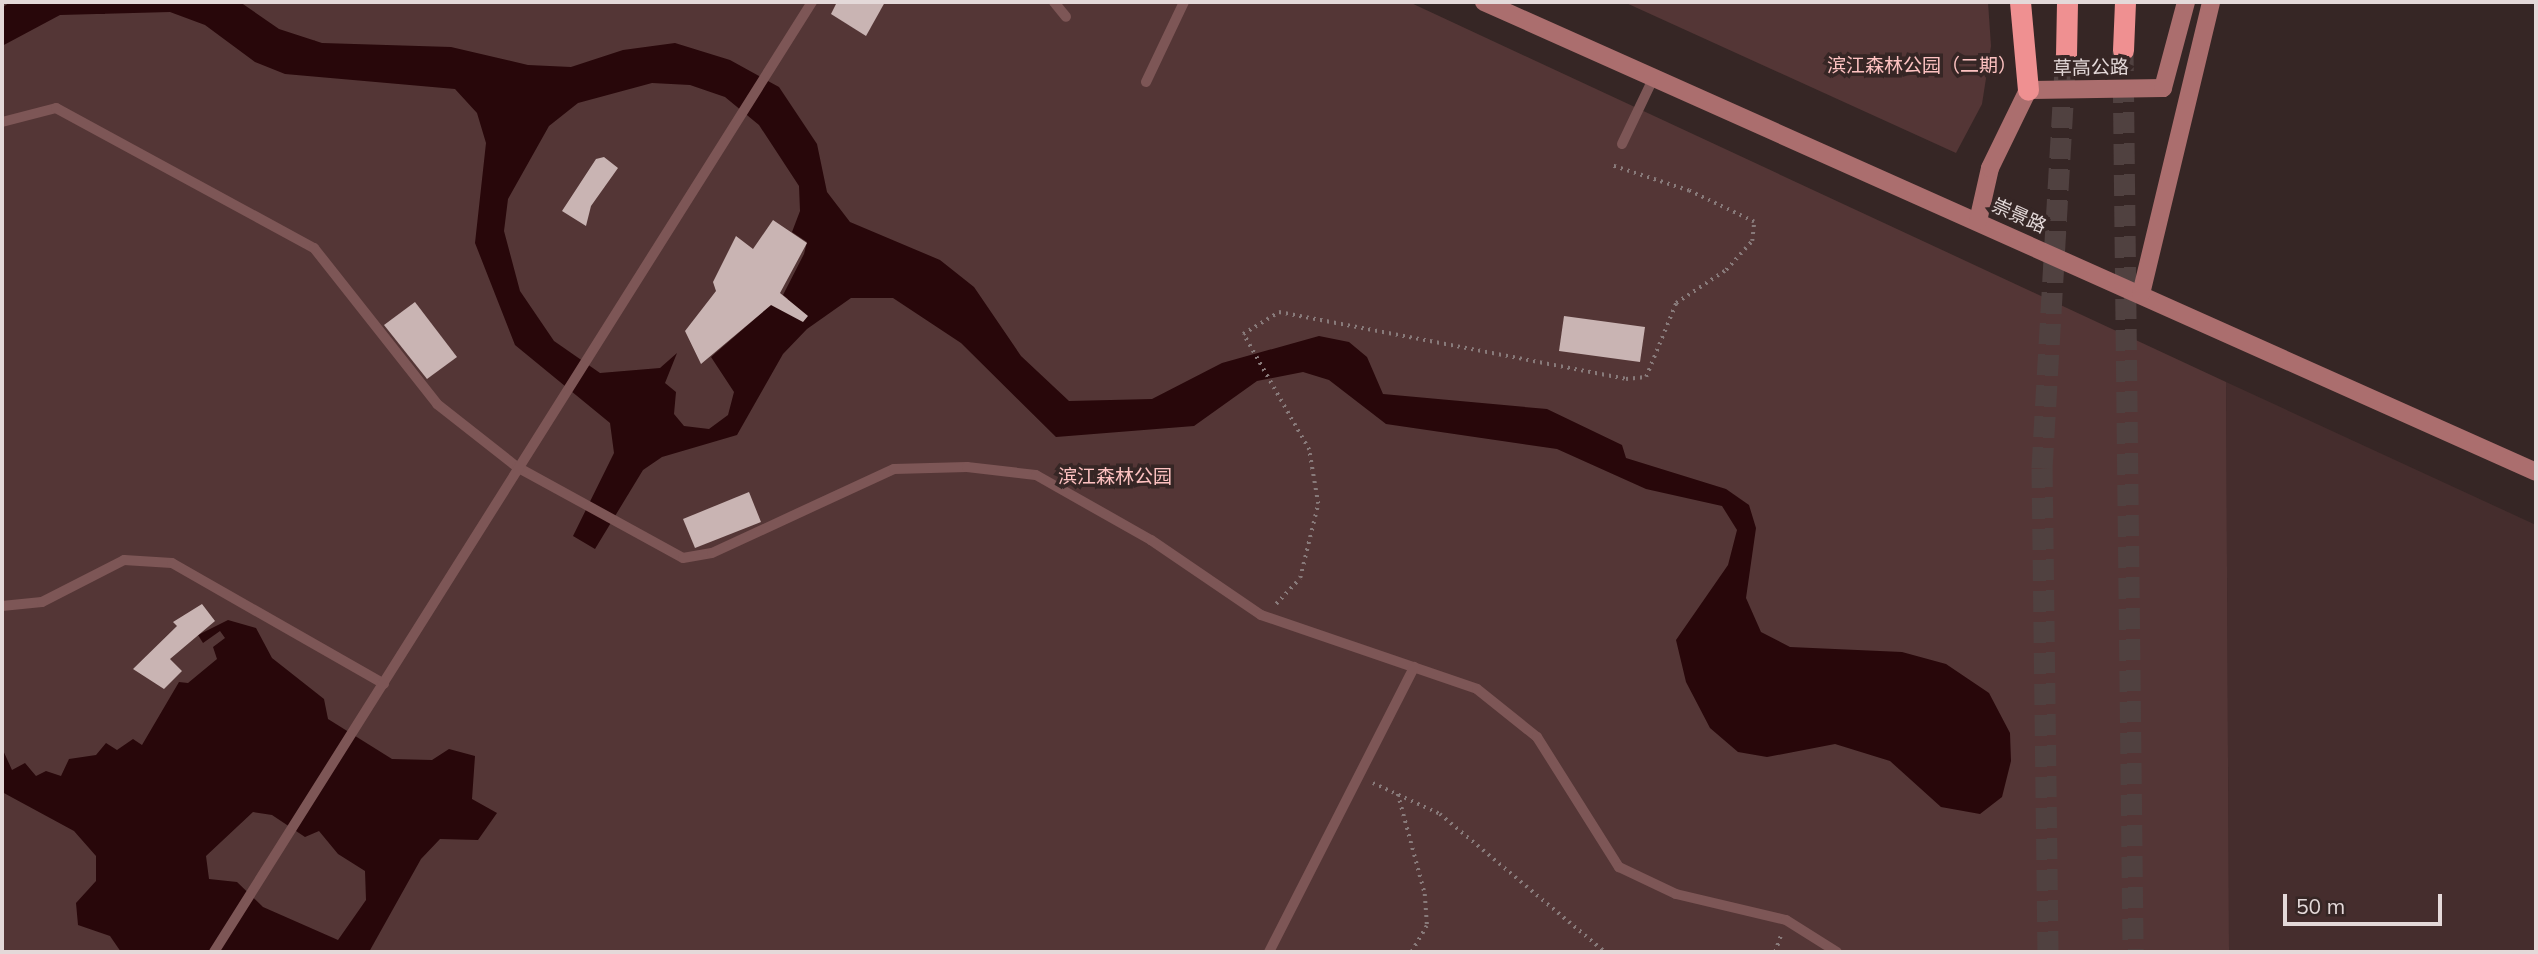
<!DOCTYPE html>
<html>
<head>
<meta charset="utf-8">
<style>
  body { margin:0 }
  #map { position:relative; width:2538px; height:954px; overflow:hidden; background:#362625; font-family:Mulish,"Noto Sans SC",sans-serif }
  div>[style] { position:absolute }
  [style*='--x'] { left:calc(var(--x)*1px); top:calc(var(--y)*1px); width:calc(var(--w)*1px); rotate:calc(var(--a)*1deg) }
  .built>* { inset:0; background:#452d2d }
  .green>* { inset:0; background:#543636 }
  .water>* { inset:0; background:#28070a }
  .building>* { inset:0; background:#c9b4b3 }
  .highway-tunnel>* { height:21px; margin-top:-10.5px; transform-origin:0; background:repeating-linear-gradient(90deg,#504140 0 21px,transparent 0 31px) }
  .path>* { height:3.5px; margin-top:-1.75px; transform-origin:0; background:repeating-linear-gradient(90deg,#887a7a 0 2px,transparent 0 7px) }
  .lane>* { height:10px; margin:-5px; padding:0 5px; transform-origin:5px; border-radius:5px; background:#7d5656 }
  .secondary>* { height:18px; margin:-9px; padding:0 9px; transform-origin:9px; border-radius:9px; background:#ab6e6e }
  .highway>* { height:21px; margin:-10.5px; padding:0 10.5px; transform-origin:10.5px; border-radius:10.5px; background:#ef9091 }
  span { translate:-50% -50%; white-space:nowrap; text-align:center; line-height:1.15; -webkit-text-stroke:7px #362625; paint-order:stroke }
  .park-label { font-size:19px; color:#fdc2c1 }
  .street-label { font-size:19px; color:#e4d9d9 }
  .frame { position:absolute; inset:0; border:4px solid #e4d9d9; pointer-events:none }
  .scale { position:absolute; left:2283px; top:894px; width:159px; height:32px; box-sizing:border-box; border:4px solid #e4d9d9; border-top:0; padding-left:9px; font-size:21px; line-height:24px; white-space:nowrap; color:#e4d9d9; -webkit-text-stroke:5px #362625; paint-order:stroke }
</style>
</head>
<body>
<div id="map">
  <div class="built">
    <i style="clip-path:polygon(2226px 382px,2536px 525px,2536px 952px,2229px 952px)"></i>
  </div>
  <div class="green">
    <i style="clip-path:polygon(2px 2px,1409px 2px,2226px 382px,2229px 952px,2px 952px)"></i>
    <i style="clip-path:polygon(1624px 2px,1988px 2px,1991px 46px,1982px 104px,1956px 153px)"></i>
  </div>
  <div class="water">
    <i style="clip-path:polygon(evenodd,10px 2px,240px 2px,279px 29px,322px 43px,451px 47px,528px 65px,571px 67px,623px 50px,675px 43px,730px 60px,779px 87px,817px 144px,827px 192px,850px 222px,940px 260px,974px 287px,1021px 356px,1069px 401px,1152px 399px,1222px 363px,1319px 336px,1349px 342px,1367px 357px,1383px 394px,1547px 409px,1622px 445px,1626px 458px,1726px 489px,1749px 505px,1756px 528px,1746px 598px,1761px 632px,1790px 647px,1902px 652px,1946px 664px,1989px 693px,2010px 733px,2011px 761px,2002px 797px,1980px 814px,1941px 807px,1890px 761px,1835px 744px,1767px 757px,1738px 752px,1710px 728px,1686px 682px,1676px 640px,1728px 565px,1737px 530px,1722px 506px,1646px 489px,1557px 449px,1386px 424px,1329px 380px,1303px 372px,1257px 381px,1194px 426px,1056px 437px,961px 343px,893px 298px,851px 298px,807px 329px,783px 354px,737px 435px,662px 457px,643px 470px,595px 549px,573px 536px,614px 453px,610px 423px,515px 345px,475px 243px,486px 143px,477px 113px,455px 89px,285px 74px,255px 62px,205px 25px,170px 12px,60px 15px,2px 46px,2px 8px,10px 2px,652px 83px,690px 85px,725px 97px,759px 125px,799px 186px,800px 211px,792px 232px,807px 242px,804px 254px,783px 295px,788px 299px,771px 305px,711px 357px,734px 392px,728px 415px,709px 429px,684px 426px,674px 414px,676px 392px,665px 383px,677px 353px,660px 368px,600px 373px,554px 341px,520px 291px,504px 231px,508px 199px,549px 126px,578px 103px,652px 83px)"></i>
    <i style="clip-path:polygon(evenodd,228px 620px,256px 628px,272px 658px,324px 699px,328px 719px,392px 759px,432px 760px,449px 749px,475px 756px,472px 799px,497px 813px,478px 840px,440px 839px,421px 859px,369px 952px,121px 952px,110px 936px,78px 925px,76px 903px,96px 881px,96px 856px,74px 831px,2px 792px,2px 748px,12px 770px,25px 763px,36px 776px,46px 771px,61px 776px,69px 759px,96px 755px,106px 743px,117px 750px,133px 739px,142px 745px,179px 682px,188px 683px,217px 659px,213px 647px,225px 638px,220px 631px,203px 643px,198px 635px,228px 620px,253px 812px,272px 815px,305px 837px,319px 831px,338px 854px,365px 871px,366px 900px,338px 940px,263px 907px,237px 882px,209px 879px,206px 856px,253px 812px)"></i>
  </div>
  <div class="building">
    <i style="clip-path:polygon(837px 2px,885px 2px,866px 36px,831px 14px)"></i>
    <i style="clip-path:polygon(604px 157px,618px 168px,591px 206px,586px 226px,562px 211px,596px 159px)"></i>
    <i style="clip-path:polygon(773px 220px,807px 243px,780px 293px,808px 316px,803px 322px,771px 305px,701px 364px,685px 331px,716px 291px,713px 282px,736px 236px,753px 249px)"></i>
    <i style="clip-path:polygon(415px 302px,457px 357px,427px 379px,384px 325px)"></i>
    <i style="clip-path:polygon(1564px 316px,1645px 327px,1640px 362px,1559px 351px)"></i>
    <i style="clip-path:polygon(749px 492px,761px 522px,695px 548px,683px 519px)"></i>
    <i style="clip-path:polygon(202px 604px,215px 621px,170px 659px,182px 671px,164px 689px,133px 669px,177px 626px,173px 622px)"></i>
  </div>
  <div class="highway-tunnel">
    <i style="--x:2123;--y:50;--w:902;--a:89.36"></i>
    <i style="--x:2048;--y:952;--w:484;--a:-90.7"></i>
    <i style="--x:2042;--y:468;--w:414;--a:-86.7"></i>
  </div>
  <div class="path">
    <i style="--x:1276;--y:604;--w:35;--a:-47"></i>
    <i style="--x:1300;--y:578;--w:76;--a:-76.3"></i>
    <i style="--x:1318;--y:504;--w:55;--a:-99.5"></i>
    <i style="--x:1309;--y:450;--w:133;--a:-119.6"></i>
    <i style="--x:1243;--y:334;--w:42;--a:-31.4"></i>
    <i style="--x:1279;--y:312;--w:353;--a:10.9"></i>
    <i style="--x:1626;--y:379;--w:20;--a:-6"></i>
    <i style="--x:1646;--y:377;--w:80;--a:-67.9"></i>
    <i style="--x:1676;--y:303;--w:60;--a:-33.4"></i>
    <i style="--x:1726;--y:270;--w:39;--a:-48"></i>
    <i style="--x:1752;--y:241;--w:19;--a:-84"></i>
    <i style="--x:1754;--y:222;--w:72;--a:-154.5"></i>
    <i style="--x:1689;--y:191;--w:80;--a:-161.8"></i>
    <i style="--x:1373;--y:783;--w:74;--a:24.8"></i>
    <i style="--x:1440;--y:814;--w:215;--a:39.9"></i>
    <i style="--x:1398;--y:794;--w:104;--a:74.9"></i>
    <i style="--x:1425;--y:894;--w:32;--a:86"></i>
    <i style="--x:1427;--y:926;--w:30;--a:120"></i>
    <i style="--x:1775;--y:952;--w:18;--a:-71"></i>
  </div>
  <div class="lane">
    <i style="--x:1054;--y:2;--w:19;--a:51"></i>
    <i style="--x:1146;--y:82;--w:89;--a:-64.6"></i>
    <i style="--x:2;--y:122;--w:56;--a:-14.5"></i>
    <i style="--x:56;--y:108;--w:294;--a:28.5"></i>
    <i style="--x:314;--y:248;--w:199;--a:51.7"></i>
    <i style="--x:437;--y:404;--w:102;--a:38.2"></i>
    <i style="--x:517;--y:467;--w:189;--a:28.7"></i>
    <i style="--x:683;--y:558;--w:29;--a:-10"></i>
    <i style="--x:712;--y:553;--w:200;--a:-24.8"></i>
    <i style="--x:894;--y:469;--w:73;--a:-1.6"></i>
    <i style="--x:967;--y:467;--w:69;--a:6.6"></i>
    <i style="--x:1036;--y:475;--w:132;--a:29.5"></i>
    <i style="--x:1151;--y:540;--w:133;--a:34.3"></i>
    <i style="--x:1261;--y:615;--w:228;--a:18.9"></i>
    <i style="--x:1477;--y:689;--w:77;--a:38.7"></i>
    <i style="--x:1537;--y:737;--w:154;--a:57.8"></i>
    <i style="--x:1619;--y:867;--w:63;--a:25.3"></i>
    <i style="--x:1676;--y:894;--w:113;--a:13.3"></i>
    <i style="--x:1786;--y:920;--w:60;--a:32.1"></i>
    <i style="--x:1622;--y:144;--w:74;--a:-64.5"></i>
    <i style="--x:2;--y:606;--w:40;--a:-5.7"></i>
    <i style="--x:42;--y:602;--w:92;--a:-27.1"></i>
    <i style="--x:124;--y:560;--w:48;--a:3.6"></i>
    <i style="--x:172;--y:563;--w:244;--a:29.7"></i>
    <i style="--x:214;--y:952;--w:1123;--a:-57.81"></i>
    <i style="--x:1269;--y:952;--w:320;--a:-63"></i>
  </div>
  <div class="secondary">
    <i style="--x:1484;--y:2;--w:1152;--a:24.07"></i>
    <i style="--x:1978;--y:221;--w:54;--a:-77.2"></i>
    <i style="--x:1990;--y:168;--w:87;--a:-64"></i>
    <i style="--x:2028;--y:90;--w:135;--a:-0.8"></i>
    <i style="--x:2163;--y:88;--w:89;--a:-75"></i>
    <i style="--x:2141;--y:294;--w:300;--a:-76.5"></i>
  </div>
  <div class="highway">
    <i style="--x:2020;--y:2;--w:88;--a:84.8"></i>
    <i style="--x:2123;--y:50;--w:48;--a:-87.6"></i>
    <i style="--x:2066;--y:55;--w:53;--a:-88.9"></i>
  </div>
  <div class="park-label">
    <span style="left:1922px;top:66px">滨江森林公园（二期）</span>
    <span style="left:1115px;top:477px">滨江森林公园</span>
  </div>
  <div class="street-label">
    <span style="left:2091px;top:68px;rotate:-1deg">草高公路</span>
    <span style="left:2019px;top:216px;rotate:24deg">崇景路</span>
  </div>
  <div class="frame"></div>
  <div class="scale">50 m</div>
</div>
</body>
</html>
